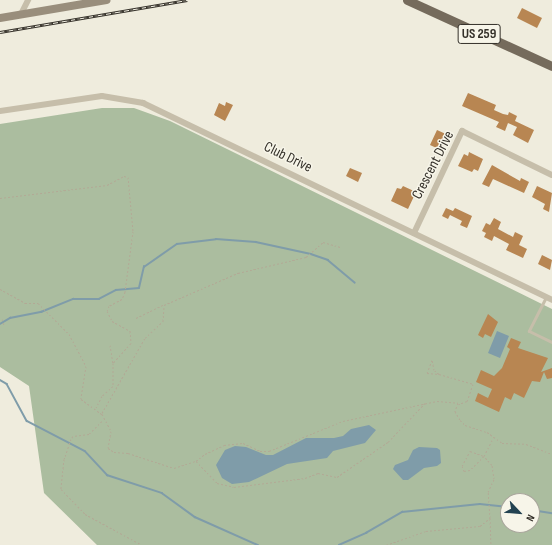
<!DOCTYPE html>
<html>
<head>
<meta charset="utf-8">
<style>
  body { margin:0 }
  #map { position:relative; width:552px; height:545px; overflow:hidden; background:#efecdd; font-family:"Sofia Sans Condensed",sans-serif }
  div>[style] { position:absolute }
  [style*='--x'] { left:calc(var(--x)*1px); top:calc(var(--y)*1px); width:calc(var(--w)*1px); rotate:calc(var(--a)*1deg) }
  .green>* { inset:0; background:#abbd9f }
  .water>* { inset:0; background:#7f9ca9 }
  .stream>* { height:1.5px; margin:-0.75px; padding:0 0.75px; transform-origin:0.75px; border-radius:0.75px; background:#7f9ca9 }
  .building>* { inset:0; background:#b88652 }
  .path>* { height:1px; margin-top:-0.5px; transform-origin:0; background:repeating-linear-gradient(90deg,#b2a995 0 2px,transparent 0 4px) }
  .lane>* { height:3px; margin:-1.5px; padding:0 1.5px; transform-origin:1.5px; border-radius:1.5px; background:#c6beaa }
  .street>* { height:6px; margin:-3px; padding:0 3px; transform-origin:3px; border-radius:3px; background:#c6beaa }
  .secondary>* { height:8px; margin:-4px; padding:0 4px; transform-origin:4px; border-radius:4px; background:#998e7c }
  .primary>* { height:9px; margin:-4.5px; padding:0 4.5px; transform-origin:4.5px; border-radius:4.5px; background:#756b5c }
  .rail>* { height:3px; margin-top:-1.5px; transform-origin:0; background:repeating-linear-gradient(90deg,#f7f5e9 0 4.5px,#343029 0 9px); box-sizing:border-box; border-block:1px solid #343029 }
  span { translate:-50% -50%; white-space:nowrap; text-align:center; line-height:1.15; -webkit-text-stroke:3px #f7f5e9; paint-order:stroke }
  .shield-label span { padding:1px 3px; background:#f7f5e9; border:1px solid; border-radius:3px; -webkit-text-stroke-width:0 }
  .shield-label { font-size:14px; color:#343029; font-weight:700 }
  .street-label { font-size:15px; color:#343029 }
  .north { position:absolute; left:500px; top:493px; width:40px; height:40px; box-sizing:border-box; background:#f7f5e9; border:1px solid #a9a69c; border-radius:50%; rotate:116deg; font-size:11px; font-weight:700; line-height:16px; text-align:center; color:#343029 }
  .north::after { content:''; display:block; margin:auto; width:14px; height:18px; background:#234251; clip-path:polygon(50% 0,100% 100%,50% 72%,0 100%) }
</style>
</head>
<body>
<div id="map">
  <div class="green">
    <i style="clip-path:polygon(evenodd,102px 108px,134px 108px,170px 121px,552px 309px,552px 545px,97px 545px,44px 493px,29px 386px,0 367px,0 124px,102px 108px,508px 501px,532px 501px,532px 525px,508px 525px,508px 501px)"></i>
  </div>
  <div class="water">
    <i style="clip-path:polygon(497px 331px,509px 336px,500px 358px,488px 353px)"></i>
    <i style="clip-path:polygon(369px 425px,376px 430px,365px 443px,333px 451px,327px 458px,287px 464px,249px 482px,232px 484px,222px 478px,216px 465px,225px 450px,235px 446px,246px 447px,266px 455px,273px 455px,306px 438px,334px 438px,343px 436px,351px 429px)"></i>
    <i style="clip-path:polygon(419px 447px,437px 448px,440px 450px,441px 463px,437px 466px,424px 468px,408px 480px,403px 480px,393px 469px,395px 465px,408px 460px,413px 450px)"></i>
  </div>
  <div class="stream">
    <i style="--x:0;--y:324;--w:12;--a:-31"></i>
    <i style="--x:10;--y:318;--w:32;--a:-11"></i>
    <i style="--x:41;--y:312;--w:35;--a:-22"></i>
    <i style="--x:73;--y:299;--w:26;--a:0"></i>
    <i style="--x:99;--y:299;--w:19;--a:-28"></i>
    <i style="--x:116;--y:290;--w:23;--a:-5"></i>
    <i style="--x:139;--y:288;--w:22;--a:-77"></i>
    <i style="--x:144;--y:267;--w:40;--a:-34.9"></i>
    <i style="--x:177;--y:244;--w:39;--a:-7"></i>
    <i style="--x:216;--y:239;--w:40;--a:4.3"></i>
    <i style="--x:256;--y:242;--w:56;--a:12.3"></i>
    <i style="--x:311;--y:254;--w:18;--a:19"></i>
    <i style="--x:328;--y:260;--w:35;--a:40"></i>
    <i style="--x:0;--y:380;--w:8;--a:30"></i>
    <i style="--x:7;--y:384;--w:42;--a:61.6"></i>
    <i style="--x:27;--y:421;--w:65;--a:27.3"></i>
    <i style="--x:85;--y:451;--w:33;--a:47"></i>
    <i style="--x:107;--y:475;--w:58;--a:18.1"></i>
    <i style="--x:162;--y:493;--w:41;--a:36"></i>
    <i style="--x:195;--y:517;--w:69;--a:24"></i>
    <i style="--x:532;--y:510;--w:20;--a:9"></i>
    <i style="--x:339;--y:545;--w:30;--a:-24"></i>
    <i style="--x:366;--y:533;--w:42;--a:-30.3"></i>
    <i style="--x:402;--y:512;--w:78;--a:-5.9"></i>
    <i style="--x:480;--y:504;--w:28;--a:6"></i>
  </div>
  <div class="building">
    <i style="clip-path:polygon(522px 8px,542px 18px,537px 28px,517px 18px)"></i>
    <i style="clip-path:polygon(468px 93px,496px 105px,494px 110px,503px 114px,508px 115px,509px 112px,517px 116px,515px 121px,534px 130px,528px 143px,513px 135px,517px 127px,508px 123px,505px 131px,496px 127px,499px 122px,462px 106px)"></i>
    <i style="clip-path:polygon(226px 102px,233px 105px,225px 121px,214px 115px,219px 103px,225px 106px)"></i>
    <i style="clip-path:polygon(437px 130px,448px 135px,441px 150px,430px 145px)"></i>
    <i style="clip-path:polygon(469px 152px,483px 159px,478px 171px,474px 169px,472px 172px,458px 166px,464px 154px,468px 156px)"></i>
    <i style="clip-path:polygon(492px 165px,520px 181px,521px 178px,529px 182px,524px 193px,493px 179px,489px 187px,482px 184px)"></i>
    <i style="clip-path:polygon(350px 168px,362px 173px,358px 182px,346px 176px)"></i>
    <i style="clip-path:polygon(403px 186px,416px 192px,408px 209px,391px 201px,397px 188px,401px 189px)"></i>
    <i style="clip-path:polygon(537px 186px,552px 193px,549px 212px,543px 209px,545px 204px,532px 197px)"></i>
    <i style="clip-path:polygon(446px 208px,453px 211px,455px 208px,472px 216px,467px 228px,460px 225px,462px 221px,450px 215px,448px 219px,442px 216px)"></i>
    <i style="clip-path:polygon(494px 218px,501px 222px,498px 229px,513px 237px,515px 232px,523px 236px,519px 245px,527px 249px,523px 258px,506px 250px,509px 244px,494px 236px,492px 241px,484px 237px,486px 233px,482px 231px,486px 223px,490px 225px)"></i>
    <i style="clip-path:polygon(542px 255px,552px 260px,550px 270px,538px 264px)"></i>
    <i style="clip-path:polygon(488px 314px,498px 322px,491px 337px,485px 334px,483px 338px,478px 335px)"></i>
    <i style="clip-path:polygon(511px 338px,521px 342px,518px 348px,548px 358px,541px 372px,552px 368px,552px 378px,547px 379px,544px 372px,540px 382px,532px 381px,524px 398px,514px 393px,511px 400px,505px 397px,499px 412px,475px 401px,478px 393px,488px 398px,492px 389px,476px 382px,481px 370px,494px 376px,502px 368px,510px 349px,507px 347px)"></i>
  </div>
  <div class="path">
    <i style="--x:0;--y:198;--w:108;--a:-6.9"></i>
    <i style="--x:107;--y:185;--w:19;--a:-28"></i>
    <i style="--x:124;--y:176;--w:4;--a:14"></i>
    <i style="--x:128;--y:177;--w:54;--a:84.7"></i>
    <i style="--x:133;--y:231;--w:62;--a:97.5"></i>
    <i style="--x:125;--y:292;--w:8;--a:113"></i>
    <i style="--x:122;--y:299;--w:15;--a:152"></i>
    <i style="--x:109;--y:306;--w:5;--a:112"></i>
    <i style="--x:107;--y:311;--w:11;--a:63"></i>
    <i style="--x:112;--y:321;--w:21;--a:29"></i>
    <i style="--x:130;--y:331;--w:12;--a:85"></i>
    <i style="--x:131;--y:343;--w:27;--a:132"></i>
    <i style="--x:113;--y:363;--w:23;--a:90"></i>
    <i style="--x:113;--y:386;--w:15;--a:138"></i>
    <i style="--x:102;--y:396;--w:13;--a:117"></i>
    <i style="--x:0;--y:289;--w:29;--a:29"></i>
    <i style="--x:25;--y:303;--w:13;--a:0"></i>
    <i style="--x:38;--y:303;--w:44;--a:45"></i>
    <i style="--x:69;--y:334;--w:36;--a:62"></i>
    <i style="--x:86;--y:366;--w:33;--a:99"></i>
    <i style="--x:81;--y:399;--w:26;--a:36"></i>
    <i style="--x:102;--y:414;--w:19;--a:62"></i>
    <i style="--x:111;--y:431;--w:17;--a:100"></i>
    <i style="--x:108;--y:448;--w:7;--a:34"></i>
    <i style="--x:114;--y:452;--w:14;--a:4"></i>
    <i style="--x:128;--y:453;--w:48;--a:18.1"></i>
    <i style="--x:174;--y:468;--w:23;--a:-18"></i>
    <i style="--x:196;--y:461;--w:11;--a:-38"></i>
    <i style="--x:205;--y:454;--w:21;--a:-25"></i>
    <i style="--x:224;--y:445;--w:19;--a:-6"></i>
    <i style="--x:243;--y:443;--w:19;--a:25"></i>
    <i style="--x:260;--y:451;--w:9;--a:0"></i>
    <i style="--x:269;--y:451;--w:80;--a:-22.1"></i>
    <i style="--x:343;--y:421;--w:96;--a:-12"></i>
    <i style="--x:437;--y:401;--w:21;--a:5"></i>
    <i style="--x:458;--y:403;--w:9;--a:111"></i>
    <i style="--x:455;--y:411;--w:10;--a:61"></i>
    <i style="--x:460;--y:420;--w:7;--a:45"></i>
    <i style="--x:465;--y:425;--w:23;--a:18"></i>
    <i style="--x:487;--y:432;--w:19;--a:36"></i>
    <i style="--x:502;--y:443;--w:24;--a:2"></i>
    <i style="--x:526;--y:444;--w:28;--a:21"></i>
    <i style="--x:136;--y:318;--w:30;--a:-26"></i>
    <i style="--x:2;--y:319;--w:6;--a:72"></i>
    <i style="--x:110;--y:345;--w:20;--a:81"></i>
    <i style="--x:439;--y:374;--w:6;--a:-141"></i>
    <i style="--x:434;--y:370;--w:10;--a:-101"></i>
    <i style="--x:432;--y:360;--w:14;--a:111"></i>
    <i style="--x:427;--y:373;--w:12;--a:5"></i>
    <i style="--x:439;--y:374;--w:35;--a:16"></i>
    <i style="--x:473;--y:384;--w:18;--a:109"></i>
    <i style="--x:467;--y:401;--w:9;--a:159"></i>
    <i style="--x:102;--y:413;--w:86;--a:-60.2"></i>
    <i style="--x:145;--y:338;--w:25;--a:-43"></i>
    <i style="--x:163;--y:321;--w:16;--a:-86"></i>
    <i style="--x:164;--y:305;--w:81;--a:-23.4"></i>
    <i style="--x:238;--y:273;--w:70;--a:-13.2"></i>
    <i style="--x:306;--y:257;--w:23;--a:-41"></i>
    <i style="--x:323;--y:242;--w:18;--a:16"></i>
    <i style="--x:102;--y:421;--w:18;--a:135"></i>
    <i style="--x:89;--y:434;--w:16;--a:173"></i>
    <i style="--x:73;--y:436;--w:4;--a:124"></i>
    <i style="--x:71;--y:439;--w:21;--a:109"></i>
    <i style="--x:64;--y:459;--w:30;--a:96"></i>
    <i style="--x:61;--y:489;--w:35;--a:46"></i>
    <i style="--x:85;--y:514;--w:65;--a:28.5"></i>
    <i style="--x:196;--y:461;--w:30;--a:46"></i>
    <i style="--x:217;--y:483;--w:17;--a:13"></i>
    <i style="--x:234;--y:487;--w:72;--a:-7.2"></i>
    <i style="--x:305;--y:478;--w:14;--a:-21"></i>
    <i style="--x:318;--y:473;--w:19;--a:12"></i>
    <i style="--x:337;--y:477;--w:62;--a:-34.5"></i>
    <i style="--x:388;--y:442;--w:54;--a:-46.5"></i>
    <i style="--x:490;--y:518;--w:26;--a:-94"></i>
    <i style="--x:488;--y:492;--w:14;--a:-65"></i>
    <i style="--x:494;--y:479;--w:14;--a:-98"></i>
    <i style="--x:492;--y:465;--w:12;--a:-132"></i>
    <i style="--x:484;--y:456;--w:20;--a:135"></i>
    <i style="--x:470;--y:470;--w:6;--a:171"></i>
    <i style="--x:464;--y:471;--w:5;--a:-112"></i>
    <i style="--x:462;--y:466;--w:17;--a:-62"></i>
    <i style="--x:470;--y:451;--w:15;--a:20"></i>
    <i style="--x:484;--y:456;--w:20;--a:-63"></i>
    <i style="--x:386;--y:545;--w:42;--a:-19.3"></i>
    <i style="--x:426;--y:531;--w:54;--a:-5.3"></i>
    <i style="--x:480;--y:526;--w:13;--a:-39"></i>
    <i style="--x:490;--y:518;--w:27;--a:88"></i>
  </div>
  <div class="lane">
    <i style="--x:546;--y:297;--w:38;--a:117"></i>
    <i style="--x:529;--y:331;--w:25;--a:26"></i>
  </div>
  <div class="street">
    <i style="--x:21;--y:14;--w:16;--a:-63"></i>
    <i style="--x:0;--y:111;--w:103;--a:-8.4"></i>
    <i style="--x:102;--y:96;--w:42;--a:9.7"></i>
    <i style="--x:143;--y:103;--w:454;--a:25.7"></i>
    <i style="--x:414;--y:233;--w:113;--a:-64.8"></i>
    <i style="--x:462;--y:131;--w:100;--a:26.1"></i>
  </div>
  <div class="secondary">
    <i style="--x:0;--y:18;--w:108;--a:-9.6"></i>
  </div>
  <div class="primary">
    <i style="--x:407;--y:0;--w:159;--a:24.5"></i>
  </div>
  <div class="rail">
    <i style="--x:0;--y:32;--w:190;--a:-9.7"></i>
  </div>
  <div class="shield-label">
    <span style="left:479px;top:34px">US 259</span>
  </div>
  <div class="street-label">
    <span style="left:288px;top:157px;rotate:26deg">Club Drive</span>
    <span style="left:433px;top:165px;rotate:-63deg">Crescent Drive</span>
  </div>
  <div class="north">N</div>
</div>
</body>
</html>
